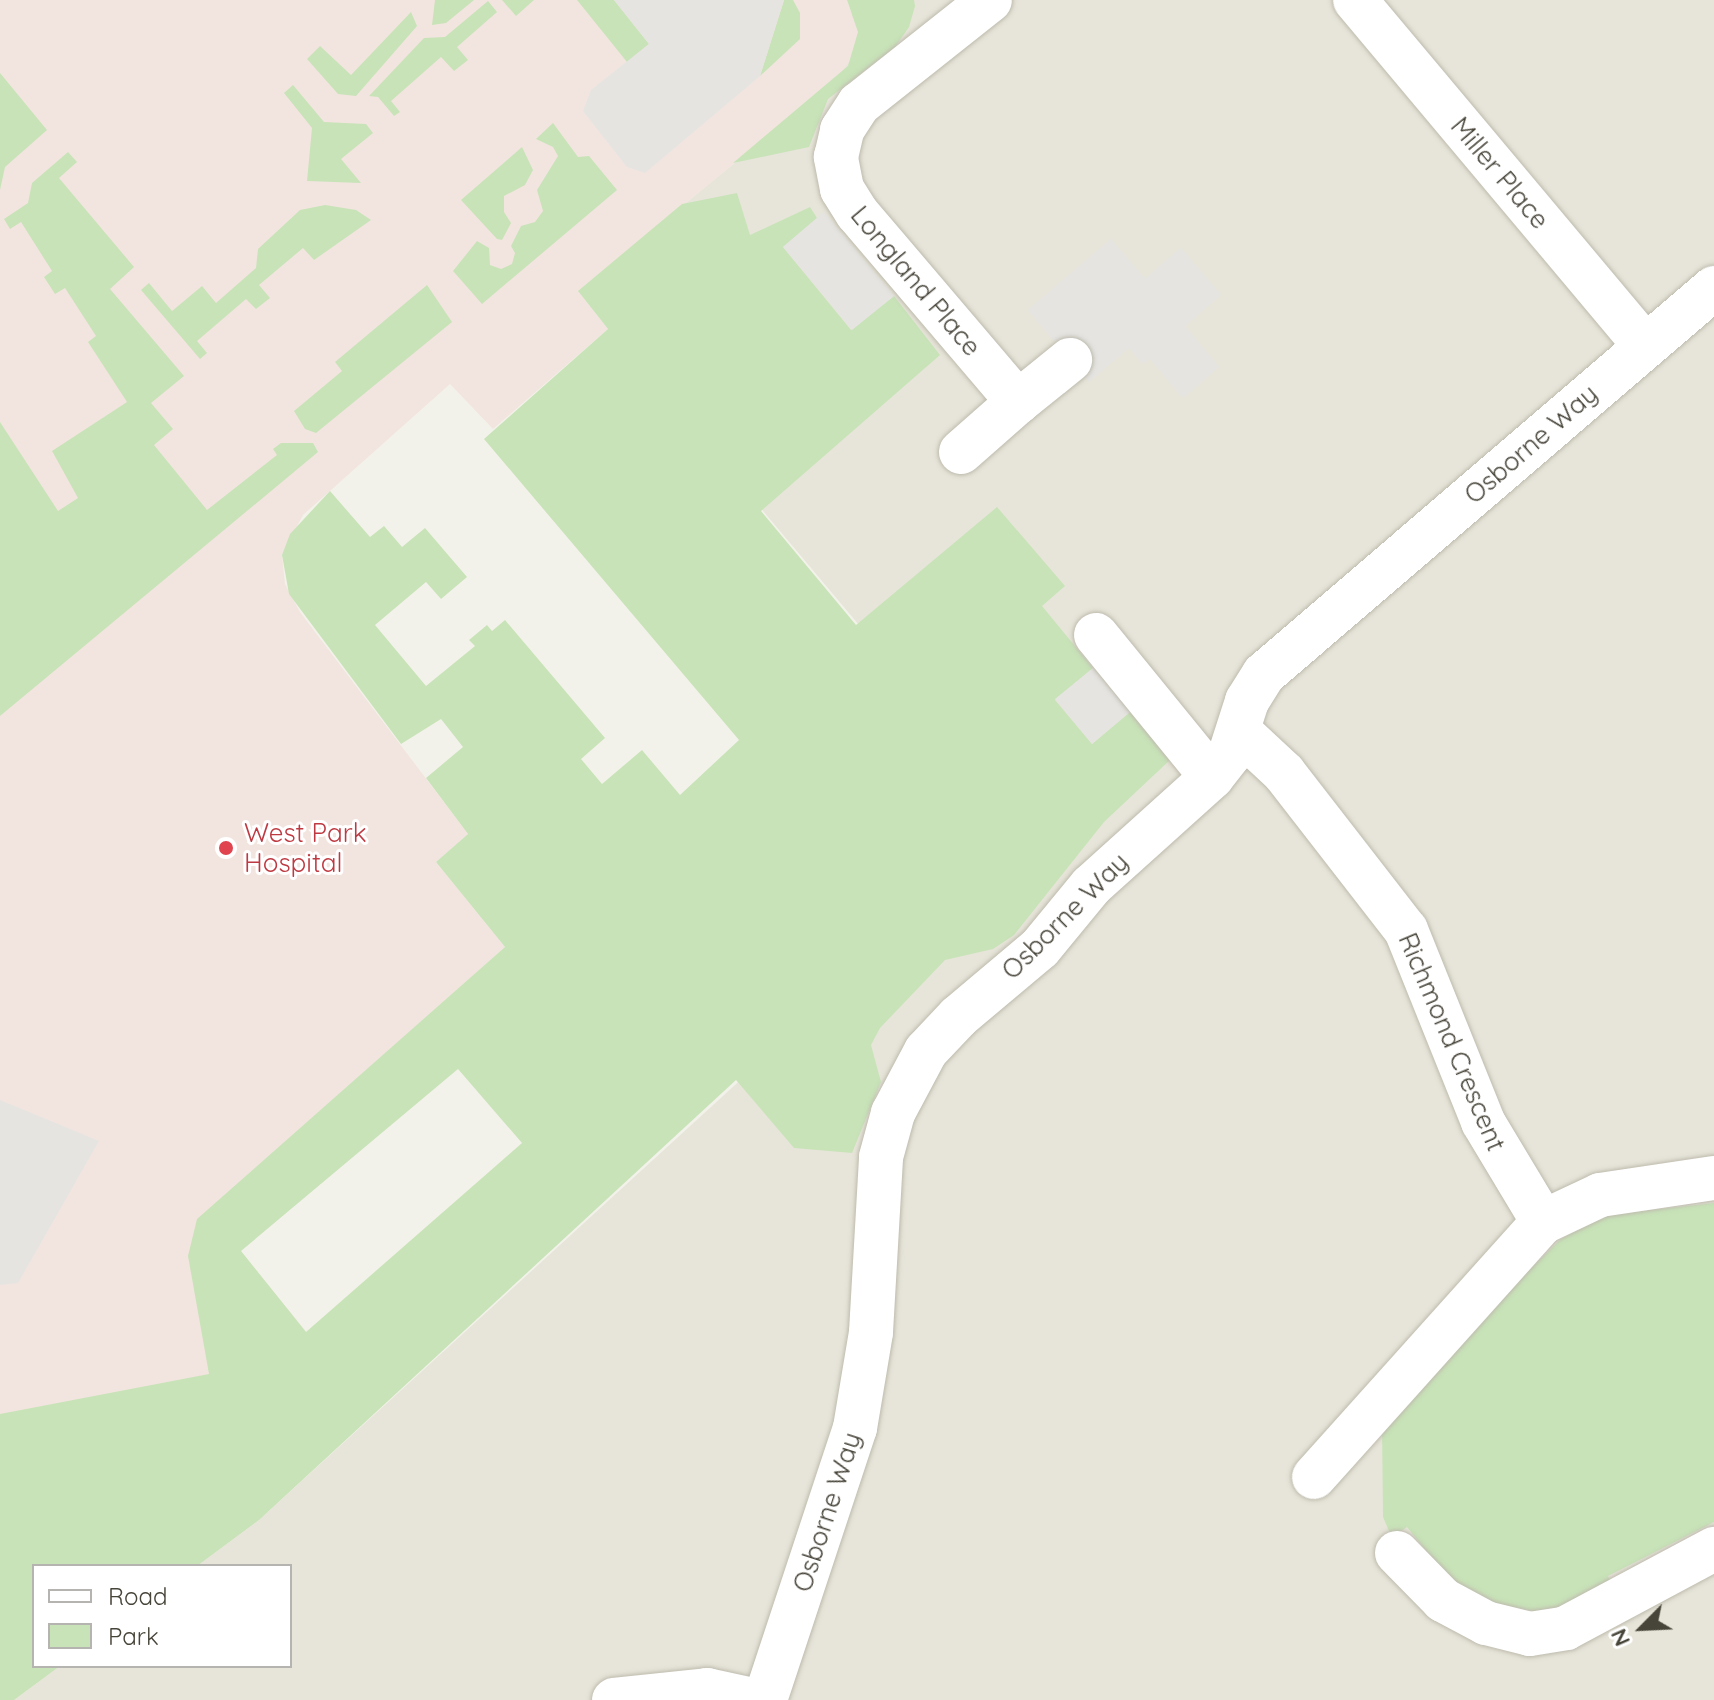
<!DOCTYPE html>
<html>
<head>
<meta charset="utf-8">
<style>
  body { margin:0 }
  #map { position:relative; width:1714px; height:1700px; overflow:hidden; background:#f3f2ea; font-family:Quicksand,sans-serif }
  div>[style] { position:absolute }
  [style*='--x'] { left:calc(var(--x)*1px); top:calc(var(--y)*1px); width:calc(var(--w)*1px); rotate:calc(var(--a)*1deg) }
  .residential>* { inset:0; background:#e7e5d9 }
  .medical>* { inset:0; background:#f2e5df }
  .green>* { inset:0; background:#c8e3b8 }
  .parking>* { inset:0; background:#e5e4e1 }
  .roads { filter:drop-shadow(0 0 2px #bebbae) drop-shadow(0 0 2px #bebbae) }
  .minor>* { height:44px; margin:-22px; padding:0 22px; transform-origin:22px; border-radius:22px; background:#fff }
  .dots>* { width:22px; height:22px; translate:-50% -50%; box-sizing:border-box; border:4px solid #fff; border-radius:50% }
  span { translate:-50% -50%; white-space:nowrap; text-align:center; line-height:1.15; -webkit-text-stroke:6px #fff; paint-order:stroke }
  .street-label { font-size:26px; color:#474439 }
  .health-label { font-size:26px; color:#be3a42 }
  .left { translate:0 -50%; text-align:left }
  .legend { position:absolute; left:32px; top:1564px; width:260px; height:104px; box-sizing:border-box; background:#fff; border:2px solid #b5b4b0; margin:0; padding:10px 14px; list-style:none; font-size:24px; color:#474439 }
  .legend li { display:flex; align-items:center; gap:16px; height:40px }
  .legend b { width:40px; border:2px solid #b5b4b0 }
  .north { position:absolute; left:1602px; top:1588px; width:80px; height:80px; -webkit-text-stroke:6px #fff; paint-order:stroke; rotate:246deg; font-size:22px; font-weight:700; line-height:32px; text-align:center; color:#474439 }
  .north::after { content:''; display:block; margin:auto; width:28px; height:36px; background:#474439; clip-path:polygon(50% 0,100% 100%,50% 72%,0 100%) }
</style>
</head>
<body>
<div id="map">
  <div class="residential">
    <i style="clip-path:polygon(847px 0,1714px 0,1714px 1700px,14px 1700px,60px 1666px,290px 1666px,290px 1566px,197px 1566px,259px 1520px,1024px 821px,578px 291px,824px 90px,853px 9px)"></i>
  </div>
  <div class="medical">
    <i style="clip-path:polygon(0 0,847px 0,858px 32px,853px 57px,834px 82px,578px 291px,608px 329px,493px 429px,450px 384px,303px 515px,282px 555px,285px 584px,300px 612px,468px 834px,436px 862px,505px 947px,208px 1211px,373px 1414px,259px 1520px,197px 1566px,34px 1566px,34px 1666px,60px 1666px,14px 1700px,0 1700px)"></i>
  </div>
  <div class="green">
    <i style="clip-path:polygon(435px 0,474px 0,446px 23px,432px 25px)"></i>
    <i style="clip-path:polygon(502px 0,534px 0,516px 16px)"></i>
    <i style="clip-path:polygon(577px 0,614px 0,649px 44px,627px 62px)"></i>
    <i style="clip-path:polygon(784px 0,793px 0,800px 13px,800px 39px,760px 76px)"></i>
    <i style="clip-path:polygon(847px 0,914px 0,915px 6px,909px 27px,895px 47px,828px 99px,809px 147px,733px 163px,848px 66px,858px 32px)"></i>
    <i style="clip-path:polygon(488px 1px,497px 12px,457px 47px,468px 60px,454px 71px,441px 57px,391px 101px,400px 112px,394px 116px,378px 97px,369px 96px,424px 38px,445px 37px)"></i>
    <i style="clip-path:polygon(411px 12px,417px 26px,356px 96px,338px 94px,307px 59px,320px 46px,351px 75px)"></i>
    <i style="clip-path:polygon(0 73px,47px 130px,5px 167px,0 190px)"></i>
    <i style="clip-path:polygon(293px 85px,324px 122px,366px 124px,373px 133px,341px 159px,361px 183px,307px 181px,312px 128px,284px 93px)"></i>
    <i style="clip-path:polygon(553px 123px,578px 157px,589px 156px,617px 190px,482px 304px,453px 271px,477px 241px,489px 248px,490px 265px,501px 269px,512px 264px,515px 253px,511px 246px,521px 226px,535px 222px,543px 211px,537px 190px,558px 156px,553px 147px,536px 139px)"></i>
    <i style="clip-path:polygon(522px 147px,533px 170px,525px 185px,504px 196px,504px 212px,511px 223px,502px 240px,497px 239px,461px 200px)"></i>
    <i style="clip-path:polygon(68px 152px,77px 162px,59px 178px,134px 267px,110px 289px,184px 376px,151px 403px,173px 429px,154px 445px,207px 510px,277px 455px,273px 449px,281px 443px,313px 443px,318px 452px,0 716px,0 422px,58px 511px,78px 498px,52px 451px,127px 402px,88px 342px,96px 336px,65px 288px,55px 294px,44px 277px,52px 271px,21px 222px,10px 229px,4px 219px,28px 203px,32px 183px)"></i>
    <i style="clip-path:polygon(evenodd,737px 193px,750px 235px,810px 207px,817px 218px,783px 247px,851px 330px,894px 296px,940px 355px,761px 511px,856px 625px,997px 507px,1065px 586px,1042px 606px,1093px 668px,1055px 700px,1092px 744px,1130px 712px,1170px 760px,1104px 822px,1014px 935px,993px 949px,945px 960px,880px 1028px,871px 1045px,881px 1082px,852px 1153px,794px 1148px,736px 1080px,259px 1520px,197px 1566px,34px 1566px,34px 1666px,60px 1666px,14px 1700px,0 1700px,0 1414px,209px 1374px,188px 1256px,197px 1219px,505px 947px,436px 862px,468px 834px,426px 778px,463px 747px,441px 719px,401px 744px,289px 594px,282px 555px,290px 534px,330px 491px,370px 537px,384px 526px,402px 547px,425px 528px,467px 577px,441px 599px,426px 582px,375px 625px,426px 686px,475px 646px,469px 640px,487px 625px,492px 631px,505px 620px,605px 738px,581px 759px,602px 784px,642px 750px,680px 795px,739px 740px,484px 439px,608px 329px,578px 291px,682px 204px,737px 193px,458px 1069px,522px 1143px,306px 1332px,241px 1251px,458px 1069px)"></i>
    <i style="clip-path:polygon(325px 205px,356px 210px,371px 220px,314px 260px,303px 248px,259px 285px,270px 298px,256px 309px,246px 299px,197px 341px,207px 353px,200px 359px,141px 290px,149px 283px,172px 311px,202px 286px,216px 303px,256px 268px,258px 249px,300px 210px)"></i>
    <i style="clip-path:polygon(427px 285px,452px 322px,316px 433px,305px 429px,294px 411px,342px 371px,335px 362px)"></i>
    <i style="clip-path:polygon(1714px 1203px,1714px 1522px,1608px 1576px,1612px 1586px,1580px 1602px,1539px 1612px,1486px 1602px,1448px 1578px,1407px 1527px,1392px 1538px,1383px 1517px,1382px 1427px,1510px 1289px,1561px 1239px,1605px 1215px)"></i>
  </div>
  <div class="parking">
    <i style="clip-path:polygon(614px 0,784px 0,760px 76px,645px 173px,627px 167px,583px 111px,591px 90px,649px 44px)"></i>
    <i style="clip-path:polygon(824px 212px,894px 296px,852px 330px,783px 247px)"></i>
    <i style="clip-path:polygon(1111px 239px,1145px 279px,1181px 248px,1221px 295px,1185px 326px,1219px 367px,1183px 398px,1150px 359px,1143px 364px,1129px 348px,1089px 382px,1028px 310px)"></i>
    <i style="clip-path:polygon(1093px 668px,1130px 712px,1092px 744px,1055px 699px)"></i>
    <i style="clip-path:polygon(0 1100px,99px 1141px,18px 1283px,0 1285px)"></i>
  </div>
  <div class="roads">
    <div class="minor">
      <i style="--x:1355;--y:0;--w:451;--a:50"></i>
      <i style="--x:1018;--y:402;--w:67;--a:-38.9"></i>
      <i style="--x:961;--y:452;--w:76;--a:-41.3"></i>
      <i style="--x:1018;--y:402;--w:248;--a:-130.4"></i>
      <i style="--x:857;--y:213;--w:28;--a:-122"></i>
      <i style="--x:842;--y:189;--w:33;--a:-101"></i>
      <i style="--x:836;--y:157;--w:28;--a:-77"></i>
      <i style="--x:842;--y:130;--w:31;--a:-57"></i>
      <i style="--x:859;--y:104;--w:167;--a:-38.4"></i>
      <i style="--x:1096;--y:635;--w:183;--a:50.8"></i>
      <i style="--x:1239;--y:731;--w:62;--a:43"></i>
      <i style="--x:1284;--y:773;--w:199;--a:52.2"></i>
      <i style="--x:1406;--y:930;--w:207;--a:68.1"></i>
      <i style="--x:1483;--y:1122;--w:117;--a:59"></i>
      <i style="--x:1543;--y:1222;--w:63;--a:-25.3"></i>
      <i style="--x:1600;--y:1195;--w:115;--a:-8.5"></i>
      <i style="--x:1314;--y:1477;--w:343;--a:-48.1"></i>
      <i style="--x:1397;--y:1553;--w:66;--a:45.6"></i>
      <i style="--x:1443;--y:1600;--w:49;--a:28.1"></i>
      <i style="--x:1486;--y:1623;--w:45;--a:14"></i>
      <i style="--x:1530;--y:1634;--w:36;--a:-9"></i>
      <i style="--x:1566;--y:1628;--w:168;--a:-28.1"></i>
      <i style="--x:614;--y:1700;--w:94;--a:-6.1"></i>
      <i style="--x:707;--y:1690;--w:47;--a:12.3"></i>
      <i style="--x:765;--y:1700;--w:287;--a:-71.7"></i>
      <i style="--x:855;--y:1428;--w:97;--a:-80.5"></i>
      <i style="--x:871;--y:1332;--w:175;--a:-86.7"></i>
      <i style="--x:881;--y:1157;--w:46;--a:-74.7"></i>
      <i style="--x:893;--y:1113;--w:70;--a:-62"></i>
      <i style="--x:926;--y:1051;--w:47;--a:-46.7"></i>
      <i style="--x:958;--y:1017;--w:107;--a:-40.1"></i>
      <i style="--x:1040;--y:948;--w:80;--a:-50.6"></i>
      <i style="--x:1091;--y:886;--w:163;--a:-42"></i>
      <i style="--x:1212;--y:777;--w:29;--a:-52"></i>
      <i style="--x:1230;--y:754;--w:56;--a:-72.2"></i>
      <i style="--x:1247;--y:701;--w:32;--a:-58"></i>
      <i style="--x:1264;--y:674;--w:593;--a:-40.62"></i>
    </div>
  </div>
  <div class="dots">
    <i style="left:226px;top:848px;background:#e0444e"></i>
  </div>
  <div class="street-label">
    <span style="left:1500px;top:173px;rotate:50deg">Miller Place</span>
    <span style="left:916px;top:281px;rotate:50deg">Longland Place</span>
    <span style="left:1531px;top:444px;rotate:-41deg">Osborne Way</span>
    <span style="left:1065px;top:916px;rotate:-45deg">Osborne Way</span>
    <span style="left:1452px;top:1042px;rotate:67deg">Richmond Crescent</span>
    <span style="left:827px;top:1512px;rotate:-72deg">Osborne Way</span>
  </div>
  <div class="health-label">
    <span class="left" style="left:244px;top:848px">West Park<br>Hospital</span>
  </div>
  <ul class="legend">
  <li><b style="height:10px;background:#fff"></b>Road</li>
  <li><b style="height:22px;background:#c8e3b8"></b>Park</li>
  </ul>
  <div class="north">N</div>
</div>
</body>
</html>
